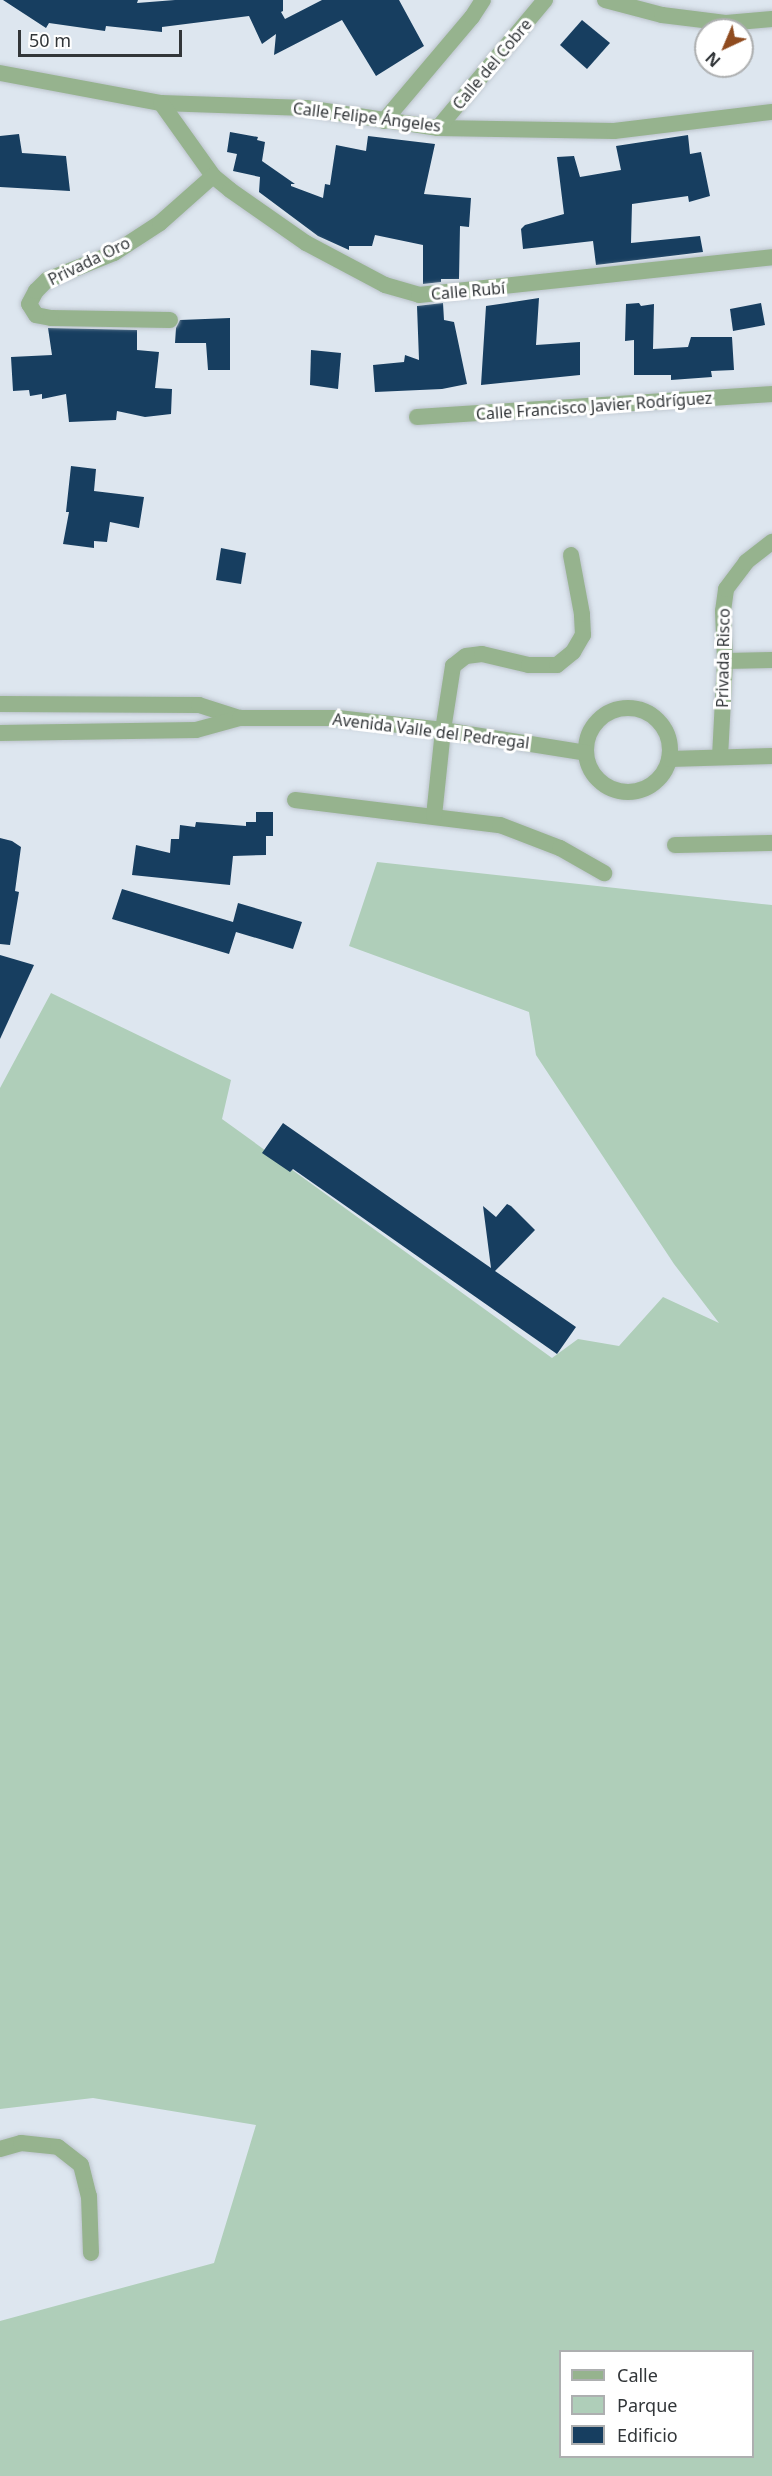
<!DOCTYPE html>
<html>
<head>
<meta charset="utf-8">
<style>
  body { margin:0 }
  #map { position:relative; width:772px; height:2476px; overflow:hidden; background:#dde6ef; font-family:"Noto Sans",sans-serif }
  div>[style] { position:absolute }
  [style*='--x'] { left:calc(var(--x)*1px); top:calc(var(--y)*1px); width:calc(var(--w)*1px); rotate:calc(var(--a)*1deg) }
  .green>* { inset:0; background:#afceb9 }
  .building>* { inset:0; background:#173e60 }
  .roads { filter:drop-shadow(0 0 2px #bbc3cb) drop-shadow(0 0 2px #bbc3cb) }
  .minor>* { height:16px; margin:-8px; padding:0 8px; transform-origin:8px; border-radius:8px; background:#96b38e }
  .minor>.ring { margin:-8px; padding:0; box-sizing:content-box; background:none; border:16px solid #96b38e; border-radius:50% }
  span { translate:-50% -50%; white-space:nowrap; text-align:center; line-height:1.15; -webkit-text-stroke:6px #fff; paint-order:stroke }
  .street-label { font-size:16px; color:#323639 }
  .legend { position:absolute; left:559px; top:2350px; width:195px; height:108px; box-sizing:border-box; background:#fff; border:2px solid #adafb0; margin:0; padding:8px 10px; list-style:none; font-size:18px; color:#323639 }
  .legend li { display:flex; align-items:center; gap:12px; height:30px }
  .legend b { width:30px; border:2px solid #adafb0 }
  .north { position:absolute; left:694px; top:18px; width:60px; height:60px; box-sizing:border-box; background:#fff; border:2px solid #adafb0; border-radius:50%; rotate:224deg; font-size:16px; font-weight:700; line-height:24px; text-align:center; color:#323639 }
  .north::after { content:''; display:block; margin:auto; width:21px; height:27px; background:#8f4b1f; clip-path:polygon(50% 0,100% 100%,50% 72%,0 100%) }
  .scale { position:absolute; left:18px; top:30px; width:164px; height:27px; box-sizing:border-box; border:3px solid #323639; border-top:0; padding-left:8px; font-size:18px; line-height:21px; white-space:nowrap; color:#323639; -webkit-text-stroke:4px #fff; paint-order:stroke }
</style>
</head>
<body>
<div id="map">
  <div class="green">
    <i style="clip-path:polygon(evenodd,377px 862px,772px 905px,772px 2476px,0 2476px,0 2321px,214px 2263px,256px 2125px,93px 2098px,0 2109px,0 1088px,51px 993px,231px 1080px,222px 1119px,552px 1358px,578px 1339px,619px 1346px,663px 1297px,719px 1323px,674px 1264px,536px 1055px,529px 1012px,349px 946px,377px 862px,560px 2352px,752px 2352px,752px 2456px,560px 2456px,560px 2352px)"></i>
  </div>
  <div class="building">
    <i style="clip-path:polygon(3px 0,138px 0,137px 3px,175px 0,283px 0,283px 11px,281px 12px,285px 19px,322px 0,399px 0,424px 46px,376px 76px,342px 20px,274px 55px,276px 34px,262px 44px,249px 16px,162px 27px,162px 32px,106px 26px,105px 31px,49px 23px,46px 28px)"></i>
    <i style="clip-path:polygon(582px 20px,610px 43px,587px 69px,560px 45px)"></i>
    <i style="clip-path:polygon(230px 132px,258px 137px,257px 140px,265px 142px,262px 161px,295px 184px,291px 184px,291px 186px,323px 198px,325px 184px,330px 185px,336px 145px,366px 151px,368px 136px,435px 144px,424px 194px,471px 198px,469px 227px,460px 226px,459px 279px,441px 279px,441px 282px,423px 284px,423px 245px,375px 235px,372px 246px,349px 246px,349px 250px,318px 236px,259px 192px,260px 177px,233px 171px,237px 154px,227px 152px)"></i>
    <i style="clip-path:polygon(19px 134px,22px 153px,66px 156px,70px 191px,0 187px,0 136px)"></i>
    <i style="clip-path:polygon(688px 135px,690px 154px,701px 152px,710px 196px,689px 202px,688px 196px,632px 204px,631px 243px,700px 236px,703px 252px,596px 265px,593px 241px,523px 249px,521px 229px,525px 225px,564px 214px,557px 157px,574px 156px,580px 177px,621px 170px,616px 146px)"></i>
    <i style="clip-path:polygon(539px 298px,536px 345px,580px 342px,580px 375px,481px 385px,486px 306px)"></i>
    <i style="clip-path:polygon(443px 303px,444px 320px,454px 322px,467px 384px,442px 389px,375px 392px,373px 365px,404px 362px,405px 355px,419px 360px,417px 306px)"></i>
    <i style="clip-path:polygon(639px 303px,641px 306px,654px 304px,653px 349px,688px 347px,691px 337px,732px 337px,734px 370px,711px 371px,712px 377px,671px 380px,671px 375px,634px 375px,634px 340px,625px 341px,626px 304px)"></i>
    <i style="clip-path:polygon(761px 303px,765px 325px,733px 331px,730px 309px)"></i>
    <i style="clip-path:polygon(230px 318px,230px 370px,208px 370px,206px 343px,175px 343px,176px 328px,180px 320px)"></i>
    <i style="clip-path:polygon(48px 328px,137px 330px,137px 350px,159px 352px,155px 388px,172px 389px,171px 414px,145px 417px,117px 411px,116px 420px,69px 422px,66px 394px,42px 399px,42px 394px,30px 396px,29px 390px,13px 391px,11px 357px,52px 355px)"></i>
    <i style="clip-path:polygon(311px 350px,341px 353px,338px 389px,310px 385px)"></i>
    <i style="clip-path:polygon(71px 466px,96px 469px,94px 491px,144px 497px,139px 528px,110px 522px,107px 542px,94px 541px,94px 548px,63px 544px,69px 512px,66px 512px)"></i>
    <i style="clip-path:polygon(221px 548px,246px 553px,241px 584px,216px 580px)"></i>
    <i style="clip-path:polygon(256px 812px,273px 812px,273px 836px,266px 836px,266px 855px,233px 856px,230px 885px,132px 875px,136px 845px,170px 853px,171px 839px,179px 839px,180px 825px,195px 827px,196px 822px,246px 826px,246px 822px,256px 822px)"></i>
    <i style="clip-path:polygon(0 838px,12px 841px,21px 847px,15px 891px,19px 892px,10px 945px,0 944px)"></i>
    <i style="clip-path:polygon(122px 889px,233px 922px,238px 903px,302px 922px,293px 949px,236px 932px,229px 954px,112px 919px)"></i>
    <i style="clip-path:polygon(0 955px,34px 965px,0 1039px)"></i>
    <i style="clip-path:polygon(283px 1123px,491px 1268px,483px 1206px,496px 1217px,507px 1204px,511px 1206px,535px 1230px,495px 1271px,576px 1327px,557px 1354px,293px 1169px,290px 1172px,262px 1153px)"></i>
  </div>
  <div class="roads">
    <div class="minor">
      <i style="--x:605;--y:0;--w:59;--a:14.7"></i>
      <i style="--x:662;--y:15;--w:64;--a:7.1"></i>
      <i style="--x:726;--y:23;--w:46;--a:-5"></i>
      <i style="--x:0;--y:73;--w:164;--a:10.6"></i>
      <i style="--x:161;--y:103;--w:145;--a:2"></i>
      <i style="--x:306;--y:108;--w:134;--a:8.6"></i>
      <i style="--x:438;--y:128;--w:176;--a:1"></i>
      <i style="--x:614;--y:131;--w:159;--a:-6.9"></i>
      <i style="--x:161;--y:103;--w:90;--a:54.5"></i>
      <i style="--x:213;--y:176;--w:22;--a:39"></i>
      <i style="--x:230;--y:190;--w:93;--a:34.9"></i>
      <i style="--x:306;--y:243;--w:89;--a:28"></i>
      <i style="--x:385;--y:285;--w:35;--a:16"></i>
      <i style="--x:419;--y:295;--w:355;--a:-6.1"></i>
      <i style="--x:384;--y:121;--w:136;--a:-49.8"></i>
      <i style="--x:472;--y:17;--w:20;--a:-57"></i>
      <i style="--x:438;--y:128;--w:167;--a:-50.1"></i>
      <i style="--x:170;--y:320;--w:119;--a:-179"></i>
      <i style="--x:51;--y:318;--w:15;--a:-169"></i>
      <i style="--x:36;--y:315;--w:13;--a:-122"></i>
      <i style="--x:29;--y:304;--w:15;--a:-62"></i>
      <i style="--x:36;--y:291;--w:16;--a:-45"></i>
      <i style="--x:47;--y:280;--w:72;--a:-21.9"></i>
      <i style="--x:114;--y:253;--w:55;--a:-33.1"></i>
      <i style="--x:160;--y:223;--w:71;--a:-41.6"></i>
      <i style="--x:417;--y:417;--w:356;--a:-3.7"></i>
      <i style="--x:725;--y:661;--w:47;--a:-1.2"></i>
      <i style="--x:0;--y:704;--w:199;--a:0.3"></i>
      <i style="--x:199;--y:705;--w:42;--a:18"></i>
      <i class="ring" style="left:586px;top:708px;width:68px;height:68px"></i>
      <i style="--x:0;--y:733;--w:196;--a:-0.9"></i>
      <i style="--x:196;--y:730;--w:46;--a:-15.3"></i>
      <i style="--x:240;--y:718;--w:98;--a:0"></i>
      <i style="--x:338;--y:718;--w:106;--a:6.5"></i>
      <i style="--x:443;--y:730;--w:145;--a:9.1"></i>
      <i style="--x:720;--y:757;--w:96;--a:-87"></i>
      <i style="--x:725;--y:661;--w:50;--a:-92.3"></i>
      <i style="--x:723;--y:611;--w:22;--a:-82"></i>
      <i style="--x:726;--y:589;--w:34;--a:-53"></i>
      <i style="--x:746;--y:562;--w:33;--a:-38"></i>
      <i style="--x:669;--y:759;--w:103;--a:-1.7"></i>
      <i style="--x:295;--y:800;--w:207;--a:7"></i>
      <i style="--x:500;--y:825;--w:64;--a:21"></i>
      <i style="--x:560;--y:848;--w:51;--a:29.6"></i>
      <i style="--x:434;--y:816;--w:86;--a:-84"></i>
      <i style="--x:443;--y:730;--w:65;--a:-81.1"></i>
      <i style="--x:453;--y:666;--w:16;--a:-38"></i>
      <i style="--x:466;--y:656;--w:16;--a:-7"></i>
      <i style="--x:482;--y:654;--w:48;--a:13.2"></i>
      <i style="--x:529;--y:665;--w:28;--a:0"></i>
      <i style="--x:557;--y:665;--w:21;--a:-39"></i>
      <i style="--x:573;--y:652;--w:20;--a:-60"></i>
      <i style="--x:583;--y:635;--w:21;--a:-93"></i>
      <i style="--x:582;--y:614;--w:60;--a:-100.6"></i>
      <i style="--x:675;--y:845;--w:97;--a:-1.2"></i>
      <i style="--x:0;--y:2149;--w:22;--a:-16"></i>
      <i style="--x:21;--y:2143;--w:37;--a:6"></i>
      <i style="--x:58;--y:2147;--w:29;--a:38"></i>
      <i style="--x:81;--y:2165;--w:32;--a:76"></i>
      <i style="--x:89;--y:2196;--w:57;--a:88"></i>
    </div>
  </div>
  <div class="street-label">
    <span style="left:492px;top:64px;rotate:-50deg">Calle del Cobre</span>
    <span style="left:367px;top:117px;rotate:7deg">Calle Felipe Ángeles</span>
    <span style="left:89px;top:261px;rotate:-26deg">Privada Oro</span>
    <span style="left:468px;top:291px;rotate:-5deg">Calle Rubí</span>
    <span style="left:594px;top:406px;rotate:-4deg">Calle Francisco Javier Rodríguez</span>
    <span style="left:723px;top:658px;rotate:-89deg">Privada Risco</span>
    <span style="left:431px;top:731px;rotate:7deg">Avenida Valle del Pedregal</span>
  </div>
  <ul class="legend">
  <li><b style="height:8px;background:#96b38e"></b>Calle</li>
  <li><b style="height:16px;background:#afceb9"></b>Parque</li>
  <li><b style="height:16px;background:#173e60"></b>Edificio</li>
  </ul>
  <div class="north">N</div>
  <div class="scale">50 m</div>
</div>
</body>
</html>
